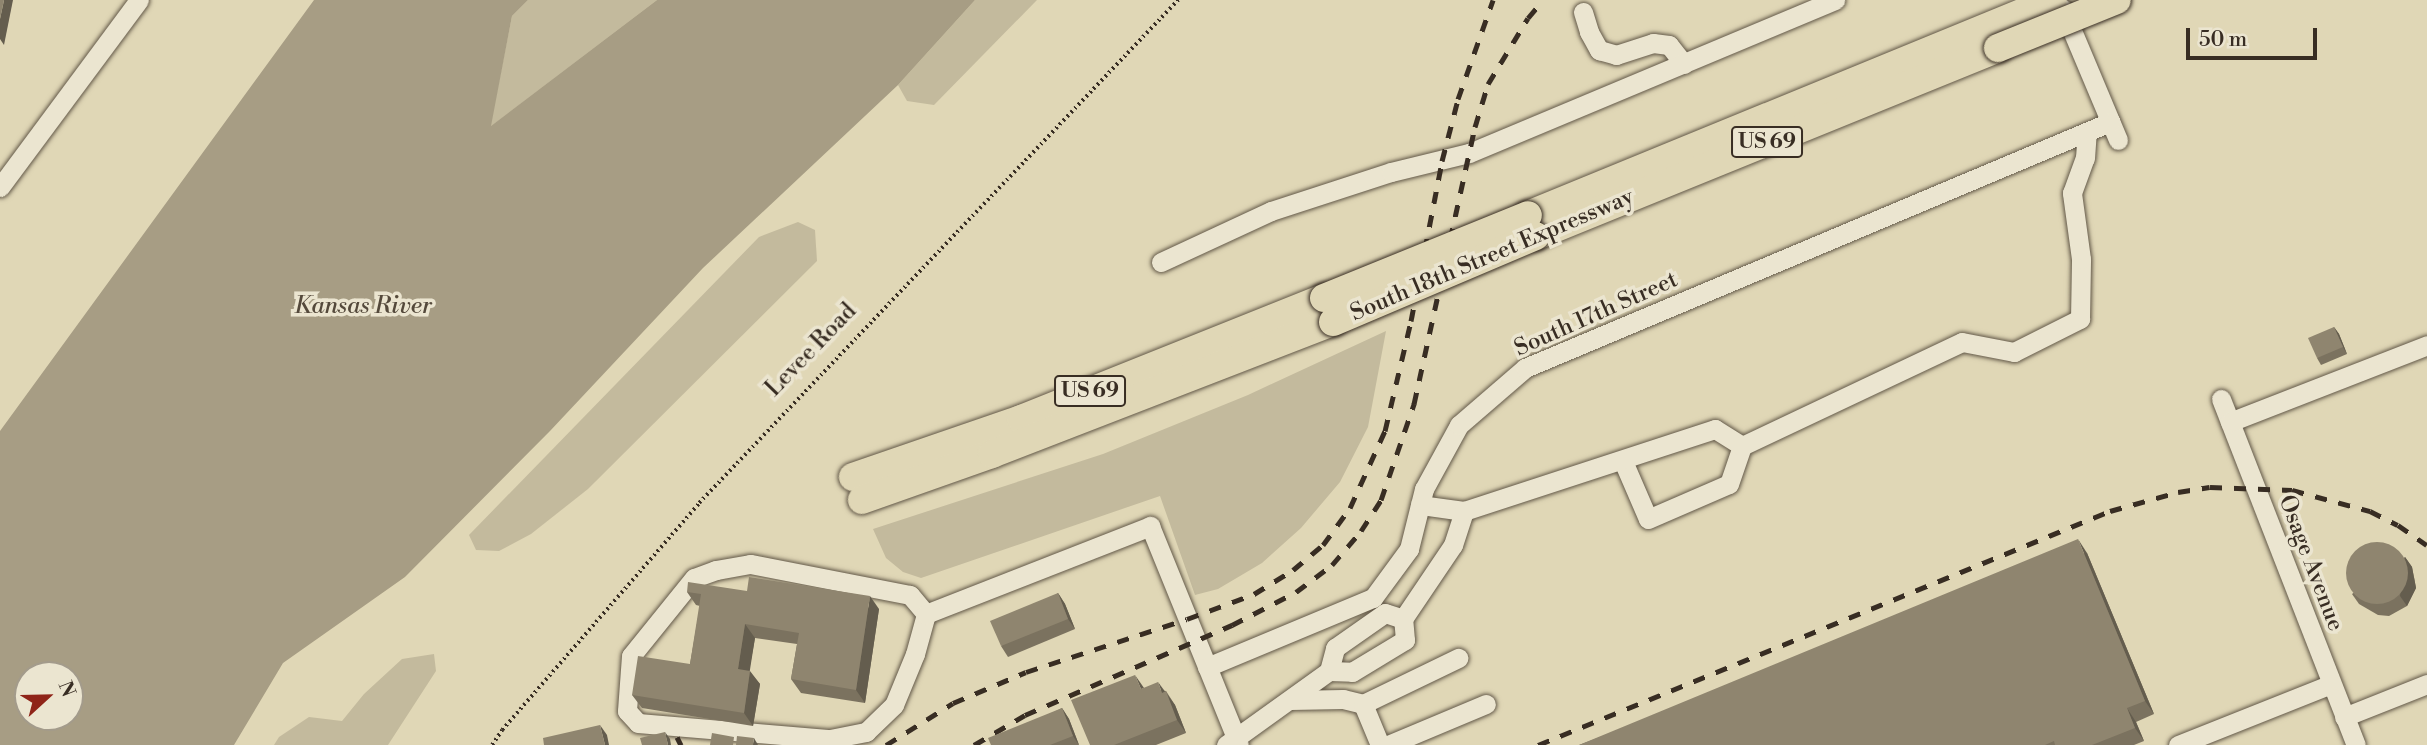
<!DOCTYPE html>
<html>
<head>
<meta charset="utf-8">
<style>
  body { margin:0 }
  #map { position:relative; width:2427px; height:745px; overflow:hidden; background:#e0d7b6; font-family:"Libre Bodoni",serif }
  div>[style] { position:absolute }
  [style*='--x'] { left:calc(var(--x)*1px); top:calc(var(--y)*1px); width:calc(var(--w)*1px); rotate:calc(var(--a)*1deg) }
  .green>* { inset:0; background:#c3ba9d }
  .water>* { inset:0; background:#a79d84 }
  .path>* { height:3.5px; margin-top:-1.75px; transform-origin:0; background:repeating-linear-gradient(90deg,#382d23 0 2px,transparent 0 5.5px) }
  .roads { filter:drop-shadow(0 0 2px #625848) drop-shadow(0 0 2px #625848) }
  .minor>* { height:19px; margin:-9.5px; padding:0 9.5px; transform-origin:9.5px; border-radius:9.5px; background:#ebe5d0 }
  .highway>* { height:28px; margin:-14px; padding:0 14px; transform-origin:14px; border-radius:14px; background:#e0d7b6 }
  .rail>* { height:5px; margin-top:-2.5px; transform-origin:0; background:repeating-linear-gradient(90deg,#382d23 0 12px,transparent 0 24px) }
  .bridges { filter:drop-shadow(0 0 2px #382d23) drop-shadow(0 0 2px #382d23) }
  .highway-bridge>* { height:28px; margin:-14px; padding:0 14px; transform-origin:14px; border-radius:14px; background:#e0d7b6 }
  .wall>* { inset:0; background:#7b725f }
  .shaded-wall>* { inset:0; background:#645d4e }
  .building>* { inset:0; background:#8f856f }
  .round { border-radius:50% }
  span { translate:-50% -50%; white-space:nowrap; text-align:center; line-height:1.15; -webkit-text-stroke:7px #ebe5d0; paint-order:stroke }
  .shield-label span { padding:2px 5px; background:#ebe5d0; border:2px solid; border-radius:5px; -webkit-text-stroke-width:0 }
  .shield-label { font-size:21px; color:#382d23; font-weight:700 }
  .street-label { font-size:23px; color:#382d23 }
  .water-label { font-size:24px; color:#54493b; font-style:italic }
  .north { position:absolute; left:14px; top:661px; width:70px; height:70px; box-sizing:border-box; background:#ebe5d0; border:2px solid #a39b8b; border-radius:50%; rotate:68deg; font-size:19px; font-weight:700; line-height:28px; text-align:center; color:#382d23 }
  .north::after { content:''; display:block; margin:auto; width:24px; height:32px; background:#8f2418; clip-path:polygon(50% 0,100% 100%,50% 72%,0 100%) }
  .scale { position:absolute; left:2186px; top:28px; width:131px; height:32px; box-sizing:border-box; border:4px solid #382d23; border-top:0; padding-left:9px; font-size:21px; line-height:24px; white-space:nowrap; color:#382d23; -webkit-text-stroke:5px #ebe5d0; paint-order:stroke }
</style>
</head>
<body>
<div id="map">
  <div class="green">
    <i style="clip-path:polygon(528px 0,657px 0,490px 127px,512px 16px)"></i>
    <i style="clip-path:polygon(975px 0,1037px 0,934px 105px,907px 101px,898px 85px)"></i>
    <i style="clip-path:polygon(798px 222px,815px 230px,817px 261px,588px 489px,531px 534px,499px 551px,476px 550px,469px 535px,759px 237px)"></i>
    <i style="clip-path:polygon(1386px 331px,1368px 427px,1340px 482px,1301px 528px,1262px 563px,1218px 589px,1195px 595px,1160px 496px,921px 578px,903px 572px,886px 558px,873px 529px,1103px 454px,1248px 395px)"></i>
    <i style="clip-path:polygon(434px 654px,436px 671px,388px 745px,274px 745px,279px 737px,309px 717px,342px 721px,364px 694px,402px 659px)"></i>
  </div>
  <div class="water">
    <i style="clip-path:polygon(evenodd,314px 0,528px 0,512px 16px,491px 126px,657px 0,975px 0,898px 85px,703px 268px,550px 431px,405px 577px,283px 663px,234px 745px,0 745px,0 431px,314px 0,28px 675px,70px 675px,70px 717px,28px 717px,28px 675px)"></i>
  </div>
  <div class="path">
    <i style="--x:492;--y:745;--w:18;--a:-56"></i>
    <i style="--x:502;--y:730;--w:301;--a:-49"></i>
    <i style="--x:699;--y:503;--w:695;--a:-46.4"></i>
  </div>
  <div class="roads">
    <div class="minor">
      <i style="--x:2063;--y:9;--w:142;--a:67.2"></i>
      <i style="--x:1583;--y:12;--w:21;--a:73"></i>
      <i style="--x:1589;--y:32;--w:21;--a:61"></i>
      <i style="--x:1599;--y:50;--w:18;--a:16"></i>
      <i style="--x:1616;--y:55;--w:39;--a:-18"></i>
      <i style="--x:1653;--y:43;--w:16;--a:7"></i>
      <i style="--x:1669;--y:45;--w:24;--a:52"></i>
      <i style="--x:0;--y:187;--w:233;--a:-53.4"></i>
      <i style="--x:1161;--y:262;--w:121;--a:-24.9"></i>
      <i style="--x:1271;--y:211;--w:126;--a:-18"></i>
      <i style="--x:1391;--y:172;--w:80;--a:-13.7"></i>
      <i style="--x:1469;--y:153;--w:397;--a:-22.7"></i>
      <i style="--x:2221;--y:399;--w:371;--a:68.7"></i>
      <i style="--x:2230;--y:422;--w:212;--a:-21.3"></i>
      <i style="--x:1623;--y:461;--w:63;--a:66.7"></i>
      <i style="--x:1648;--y:519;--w:88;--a:-23.4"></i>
      <i style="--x:1729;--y:484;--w:40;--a:-71.1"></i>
      <i style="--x:1420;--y:505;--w:44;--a:7.8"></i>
      <i style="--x:926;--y:614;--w:25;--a:-130"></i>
      <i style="--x:910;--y:595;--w:163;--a:-169"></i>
      <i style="--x:750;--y:564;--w:35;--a:170"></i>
      <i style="--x:716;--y:570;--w:23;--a:160"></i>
      <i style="--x:694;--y:578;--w:100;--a:128.9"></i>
      <i style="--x:631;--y:656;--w:55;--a:94.2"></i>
      <i style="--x:627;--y:711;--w:16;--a:47"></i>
      <i style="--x:638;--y:723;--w:193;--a:4.8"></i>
      <i style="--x:830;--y:739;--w:37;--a:-11"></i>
      <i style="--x:866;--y:732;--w:39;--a:-44"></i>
      <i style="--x:894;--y:705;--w:55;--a:-67.6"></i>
      <i style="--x:915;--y:654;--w:41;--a:-74.6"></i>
      <i style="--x:926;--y:614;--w:241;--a:-21.4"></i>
      <i style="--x:1150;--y:526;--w:236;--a:67.9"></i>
      <i style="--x:1207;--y:667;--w:180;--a:-22.6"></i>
      <i style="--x:1373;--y:598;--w:61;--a:-53.7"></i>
      <i style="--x:1409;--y:549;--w:62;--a:-76"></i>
      <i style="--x:1424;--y:489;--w:73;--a:-61.3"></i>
      <i style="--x:1459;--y:425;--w:87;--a:-40.8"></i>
      <i style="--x:1525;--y:368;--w:635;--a:-22.81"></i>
      <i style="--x:1329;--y:671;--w:24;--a:-75"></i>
      <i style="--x:1335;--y:648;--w:61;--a:-35"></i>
      <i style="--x:1385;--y:613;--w:19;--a:18"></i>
      <i style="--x:1290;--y:700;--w:53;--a:-1.1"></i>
      <i style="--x:1343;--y:699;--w:21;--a:14"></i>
      <i style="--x:1363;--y:704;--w:106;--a:-25.8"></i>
      <i style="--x:1363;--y:704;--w:44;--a:67.5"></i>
      <i style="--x:2344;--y:717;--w:89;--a:-21.7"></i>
      <i style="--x:1226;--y:745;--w:127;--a:-35.7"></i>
      <i style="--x:1329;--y:671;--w:23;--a:2"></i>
      <i style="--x:1352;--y:672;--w:62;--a:-31.1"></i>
      <i style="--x:1405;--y:640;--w:21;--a:-95"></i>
      <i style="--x:1403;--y:619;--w:89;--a:-56"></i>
      <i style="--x:1453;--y:545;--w:36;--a:-72"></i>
      <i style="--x:1464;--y:511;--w:264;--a:-18.1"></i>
      <i style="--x:1715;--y:429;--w:32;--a:32"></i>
      <i style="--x:1742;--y:446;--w:243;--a:-25.3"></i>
      <i style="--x:1962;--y:342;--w:53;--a:10.9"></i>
      <i style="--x:2014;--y:352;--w:74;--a:-26.6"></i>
      <i style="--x:2080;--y:319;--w:60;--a:-89"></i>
      <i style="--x:2081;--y:259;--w:67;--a:-97.8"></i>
      <i style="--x:2072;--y:193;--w:37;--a:-70"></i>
      <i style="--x:2085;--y:158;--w:26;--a:-86"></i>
      <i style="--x:1388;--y:745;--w:106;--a:-22.7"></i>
      <i style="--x:2178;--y:745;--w:165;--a:-21.7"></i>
    </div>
    <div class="highway">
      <i style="--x:1528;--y:215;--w:567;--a:-22.27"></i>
      <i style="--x:1536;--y:236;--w:499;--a:-22.1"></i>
      <i style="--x:853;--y:477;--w:178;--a:-19"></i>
      <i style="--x:1021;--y:419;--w:326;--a:-21.8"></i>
      <i style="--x:862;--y:500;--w:138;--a:-19.5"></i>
      <i style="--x:992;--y:454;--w:366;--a:-21.2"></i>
    </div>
  </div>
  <div class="rail">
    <i style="--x:677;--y:737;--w:9;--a:63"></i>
    <i style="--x:886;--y:745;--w:79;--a:-32.1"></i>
    <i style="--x:953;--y:703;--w:79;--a:-23"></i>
    <i style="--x:1026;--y:672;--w:169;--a:-18.2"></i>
    <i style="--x:1187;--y:619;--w:72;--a:-20.5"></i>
    <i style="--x:1254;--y:594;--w:46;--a:-31.6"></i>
    <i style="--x:1293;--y:570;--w:39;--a:-40"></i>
    <i style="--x:1323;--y:545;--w:46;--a:-53.9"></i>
    <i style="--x:1350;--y:508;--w:85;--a:-65.6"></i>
    <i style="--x:1385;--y:431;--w:113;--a:-76.7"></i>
    <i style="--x:1411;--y:321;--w:163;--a:-79"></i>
    <i style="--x:1442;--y:161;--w:64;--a:-75.5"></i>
    <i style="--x:1458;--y:99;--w:105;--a:-70.5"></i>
    <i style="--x:974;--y:745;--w:59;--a:-30.5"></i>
    <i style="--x:1025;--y:715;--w:226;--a:-23.5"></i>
    <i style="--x:1232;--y:625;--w:72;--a:-27.3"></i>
    <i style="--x:1296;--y:592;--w:45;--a:-36.9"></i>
    <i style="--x:1332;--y:565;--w:45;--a:-49.5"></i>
    <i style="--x:1361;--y:531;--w:37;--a:-57"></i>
    <i style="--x:1381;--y:500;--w:102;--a:-71"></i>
    <i style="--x:1414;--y:404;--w:284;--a:-77.6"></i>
    <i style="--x:1475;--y:127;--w:45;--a:-73.2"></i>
    <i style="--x:1488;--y:84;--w:77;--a:-58.8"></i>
    <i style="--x:1528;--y:18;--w:23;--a:-50"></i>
    <i style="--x:1538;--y:745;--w:618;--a:-22.25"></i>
    <i style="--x:2110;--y:511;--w:71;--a:-15.6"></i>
    <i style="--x:2178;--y:492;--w:32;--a:-9"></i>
    <i style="--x:2210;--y:487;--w:82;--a:2.1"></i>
    <i style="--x:2292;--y:490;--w:81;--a:15.1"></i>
    <i style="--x:2370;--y:511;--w:31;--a:27"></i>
    <i style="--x:2398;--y:525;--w:35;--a:35"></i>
  </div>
  <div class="bridges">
    <div class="highway-bridge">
      <i style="--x:1998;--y:48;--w:128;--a:-22"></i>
      <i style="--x:1324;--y:298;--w:220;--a:-22.1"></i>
      <i style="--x:1333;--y:322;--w:220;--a:-23"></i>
    </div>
  </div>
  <div class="wall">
    <i style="clip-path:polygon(2334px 327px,2339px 334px,2347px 354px,2321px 365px,2317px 358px)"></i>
    <i style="clip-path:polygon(2087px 553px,2154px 714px,2136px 722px,2144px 741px,2134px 745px,1579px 745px)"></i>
    <i style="clip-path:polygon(2405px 557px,2412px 567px,2416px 588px,2407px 606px,2389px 616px,2378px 615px,2359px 604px,2352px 594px)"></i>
    <i style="clip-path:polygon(747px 591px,879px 609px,865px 703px,801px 693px,791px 679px,797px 644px,755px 638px,749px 671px,760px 684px,753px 726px,642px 708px,632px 695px,690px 664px,700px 606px,696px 605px,687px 592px)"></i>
    <i style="clip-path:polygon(1058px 593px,1065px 604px,1075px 629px,1008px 657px,1001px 646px)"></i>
    <i style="clip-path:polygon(1144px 688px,1166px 691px,1175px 705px,1186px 733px,1156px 745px,1090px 745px)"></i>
    <i style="clip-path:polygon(1062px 708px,1069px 719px,1079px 745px,991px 745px)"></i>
  </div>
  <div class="shaded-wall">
    <i style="clip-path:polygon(4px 0,13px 0,4px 45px,0 39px,0 19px)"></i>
    <i style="clip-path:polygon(2334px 327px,2339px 334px,2347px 354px,2343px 347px)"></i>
    <i style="clip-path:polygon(2078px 539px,2087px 553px,2154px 714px,2145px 701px)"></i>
    <i style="clip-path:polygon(2405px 557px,2412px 567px,2416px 588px,2407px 606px,2400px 596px)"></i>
    <i style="clip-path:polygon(1058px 593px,1065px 604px,1075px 629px,1068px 619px)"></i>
    <i style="clip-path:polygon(870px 596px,879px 609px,865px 703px,856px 690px)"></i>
    <i style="clip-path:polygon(745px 624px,755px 638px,748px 682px,738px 669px)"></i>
    <i style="clip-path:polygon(750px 671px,760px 684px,753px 726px,744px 713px)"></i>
    <i style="clip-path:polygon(1135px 675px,1144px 688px,1141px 689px)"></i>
    <i style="clip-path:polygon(1158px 682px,1175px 705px,1186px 733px,1177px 720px,1162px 693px)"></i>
    <i style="clip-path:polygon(1062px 708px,1069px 719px,1079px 745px,1073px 736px)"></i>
    <i style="clip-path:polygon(2127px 708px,2136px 722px,2144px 741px,2135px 728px)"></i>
    <i style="clip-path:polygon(600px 725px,607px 735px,609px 745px,605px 745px)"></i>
    <i style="clip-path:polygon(665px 732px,670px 739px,671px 745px,668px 745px)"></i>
    <i style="clip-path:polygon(754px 738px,758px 745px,753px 745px)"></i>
  </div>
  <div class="building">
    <i style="clip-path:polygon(0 0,4px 0,0 19px)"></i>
    <i style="clip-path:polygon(2334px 327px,2343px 347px,2317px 358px,2308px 338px)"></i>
    <i style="clip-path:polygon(2078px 539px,2145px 701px,2127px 708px,2135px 728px,2092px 745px,2055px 745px,2054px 741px,2045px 745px,1579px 745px)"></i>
    <i class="round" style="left:2346px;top:542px;width:62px;height:62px"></i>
    <i style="clip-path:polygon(749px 577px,870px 596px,856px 690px,791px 679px,799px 633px,745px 624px,738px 669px,750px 671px,744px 713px,632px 695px,638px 656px,690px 664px,701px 594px,687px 592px,688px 582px,747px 591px)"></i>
    <i style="clip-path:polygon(1058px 593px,1068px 619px,1001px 646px,990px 621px)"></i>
    <i style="clip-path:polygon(1135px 675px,1141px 689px,1158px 682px,1162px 693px,1166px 691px,1177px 720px,1114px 745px,1090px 745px,1071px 700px)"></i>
    <i style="clip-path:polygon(1062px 708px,1073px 736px,1050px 745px,991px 745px,988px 738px)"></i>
    <i style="clip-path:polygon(600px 725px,605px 745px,544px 745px,543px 738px)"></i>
    <i style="clip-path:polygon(665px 732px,668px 745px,642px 745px,640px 738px)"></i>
    <i style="clip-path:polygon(712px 733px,734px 737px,733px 745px,710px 745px)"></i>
    <i style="clip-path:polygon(737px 736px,754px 738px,753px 745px,736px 745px)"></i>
  </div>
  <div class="shield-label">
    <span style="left:1767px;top:142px">US 69</span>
    <span style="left:1090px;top:391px">US 69</span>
  </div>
  <div class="street-label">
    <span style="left:1492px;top:255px;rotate:-23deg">South 18th Street Expressway</span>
    <span style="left:1596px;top:314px;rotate:-24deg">South 17th Street</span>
    <span style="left:811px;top:350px;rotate:-46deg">Levee Road</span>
    <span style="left:2311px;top:563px;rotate:69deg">Osage Avenue</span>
  </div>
  <div class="water-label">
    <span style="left:363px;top:307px">Kansas River</span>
  </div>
  <div class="north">N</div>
  <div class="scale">50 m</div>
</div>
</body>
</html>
